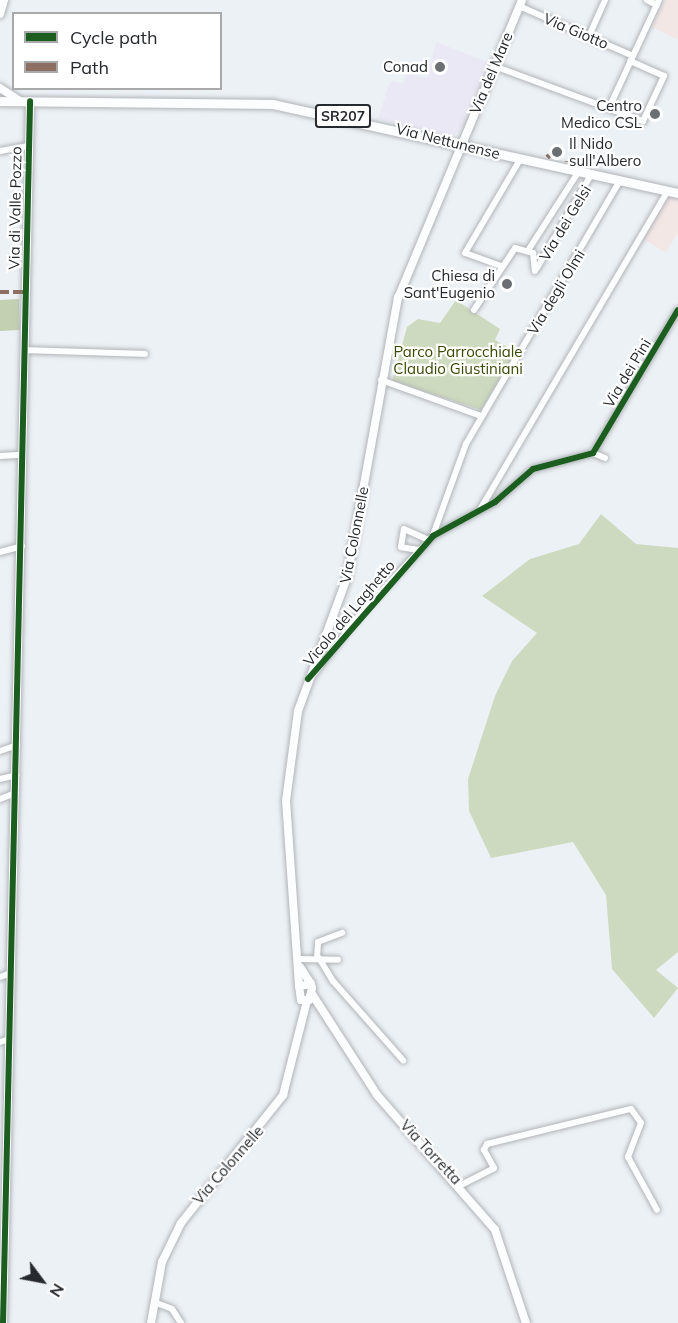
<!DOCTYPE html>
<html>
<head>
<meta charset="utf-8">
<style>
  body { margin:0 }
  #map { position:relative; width:678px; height:1323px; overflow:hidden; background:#ecf1f6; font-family:Mulish,sans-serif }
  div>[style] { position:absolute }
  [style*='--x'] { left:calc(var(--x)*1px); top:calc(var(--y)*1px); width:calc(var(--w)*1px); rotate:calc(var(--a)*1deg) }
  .commercial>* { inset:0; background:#ebe8f5 }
  .education>* { inset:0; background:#f3e7e5 }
  .green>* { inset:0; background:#cedabf }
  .forest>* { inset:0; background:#c3d0b1 }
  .roads { filter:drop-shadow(0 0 2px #b1b4b8) drop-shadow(0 0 2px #b1b4b8) }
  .street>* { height:6px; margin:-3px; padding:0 3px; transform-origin:3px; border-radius:3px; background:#fcfdfe }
  .secondary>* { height:8px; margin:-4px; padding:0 4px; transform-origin:4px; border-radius:4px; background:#fcfdfe }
  .primary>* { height:9px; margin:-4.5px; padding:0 4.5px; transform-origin:4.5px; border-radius:4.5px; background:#fcfdfe }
  .quiet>* { height:4.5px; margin-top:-2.25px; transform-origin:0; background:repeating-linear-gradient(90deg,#8d6e63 0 9px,transparent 0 13.5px) }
  .cycleway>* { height:6px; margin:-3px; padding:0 3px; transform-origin:3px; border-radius:3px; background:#1b5e20 }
  .dots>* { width:16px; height:16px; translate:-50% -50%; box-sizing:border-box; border:3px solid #fff; border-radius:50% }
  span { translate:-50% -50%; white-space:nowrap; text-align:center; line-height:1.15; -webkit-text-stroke:4.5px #fff; paint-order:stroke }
  .shield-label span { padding:2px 4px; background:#fff; border:2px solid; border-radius:4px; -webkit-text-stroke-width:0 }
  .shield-label { font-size:14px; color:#26292d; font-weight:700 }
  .street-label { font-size:15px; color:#26292d }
  .poi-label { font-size:15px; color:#26292d }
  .right { translate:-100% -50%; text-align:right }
  .left { translate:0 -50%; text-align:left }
  .park-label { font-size:15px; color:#384902 }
  .legend { position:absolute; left:12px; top:12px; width:210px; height:78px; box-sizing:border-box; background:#fff; border:2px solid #a8a9ab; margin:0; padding:8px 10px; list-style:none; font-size:18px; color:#26292d }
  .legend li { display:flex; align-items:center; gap:12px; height:30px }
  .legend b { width:30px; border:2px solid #a8a9ab }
  .north { position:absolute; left:12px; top:1251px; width:60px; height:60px; -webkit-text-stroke:4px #fff; paint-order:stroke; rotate:122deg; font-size:16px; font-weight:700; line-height:24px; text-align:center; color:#26292d }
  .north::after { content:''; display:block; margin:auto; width:21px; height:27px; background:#26292d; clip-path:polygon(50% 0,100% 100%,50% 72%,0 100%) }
</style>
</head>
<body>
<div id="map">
  <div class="commercial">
    <i style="clip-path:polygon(436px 42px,490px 63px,469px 119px,453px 137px,378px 119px,390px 81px,404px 83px,406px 73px,427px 78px)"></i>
  </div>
  <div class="education">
    <i style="clip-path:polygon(665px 0,678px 0,678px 40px,652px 27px)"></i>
    <i style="clip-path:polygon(668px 196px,678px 199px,678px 232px,666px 253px,643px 239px)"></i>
  </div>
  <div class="green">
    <i style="clip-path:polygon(456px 300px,500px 329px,495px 340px,516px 352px,481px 410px,392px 381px,407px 327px,418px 319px,440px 323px)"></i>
    <i style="clip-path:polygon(601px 514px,636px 544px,678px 548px,678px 952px,656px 970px,678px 988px,654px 1018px,612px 969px,606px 895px,573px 842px,491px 858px,469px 811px,468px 779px,495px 696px,512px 661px,537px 633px,482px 596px,530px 559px,579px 544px)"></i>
  </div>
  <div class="forest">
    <i style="clip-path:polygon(19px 299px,20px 330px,0 331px,0 300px)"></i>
  </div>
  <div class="roads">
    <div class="street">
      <i style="--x:647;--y:0;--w:11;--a:27"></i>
      <i style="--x:519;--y:6;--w:124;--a:23.7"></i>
      <i style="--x:589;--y:36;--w:39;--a:-66"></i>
      <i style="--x:494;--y:66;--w:159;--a:20.3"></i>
      <i style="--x:643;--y:121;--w:50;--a:-65"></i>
      <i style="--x:664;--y:76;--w:37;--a:-156"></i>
      <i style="--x:609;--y:108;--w:119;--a:-65.2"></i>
      <i style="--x:0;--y:151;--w:29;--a:-10"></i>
      <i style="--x:529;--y:249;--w:93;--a:-57.3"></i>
      <i style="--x:501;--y:266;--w:38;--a:-160"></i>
      <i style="--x:465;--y:253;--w:110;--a:-59.5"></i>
      <i style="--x:537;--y:268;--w:110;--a:-59.9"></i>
      <i style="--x:474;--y:310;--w:74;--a:-56.5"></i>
      <i style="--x:515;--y:248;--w:19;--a:16"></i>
      <i style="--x:533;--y:253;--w:18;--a:84"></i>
      <i style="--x:25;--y:350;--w:120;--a:1.9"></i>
      <i style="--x:381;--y:380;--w:106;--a:19.8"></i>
      <i style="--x:593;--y:453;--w:13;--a:23"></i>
      <i style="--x:0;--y:456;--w:22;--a:-3"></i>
      <i style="--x:481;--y:508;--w:368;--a:-59.5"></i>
      <i style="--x:433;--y:535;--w:97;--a:-70.1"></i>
      <i style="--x:466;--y:444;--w:306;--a:-59.7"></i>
      <i style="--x:419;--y:550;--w:18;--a:-171"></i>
      <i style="--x:401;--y:547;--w:18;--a:-81"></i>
      <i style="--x:404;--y:529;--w:27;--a:24"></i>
      <i style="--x:0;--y:552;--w:23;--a:-15"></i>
      <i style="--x:313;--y:675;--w:78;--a:-52.3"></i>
      <i style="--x:361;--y:613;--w:105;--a:-46.9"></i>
      <i style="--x:433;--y:536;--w:71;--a:-28.7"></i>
      <i style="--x:495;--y:502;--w:50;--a:-41"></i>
      <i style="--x:533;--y:469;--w:62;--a:-14.9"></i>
      <i style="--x:593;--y:453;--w:166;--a:-59.3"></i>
      <i style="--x:0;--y:751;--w:18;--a:-19"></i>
      <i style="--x:0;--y:779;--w:17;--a:-13"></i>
      <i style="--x:0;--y:799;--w:17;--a:-21"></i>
      <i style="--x:317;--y:958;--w:16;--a:-86"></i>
      <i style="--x:318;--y:942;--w:26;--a:-21"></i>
      <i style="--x:319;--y:958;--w:27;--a:59"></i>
      <i style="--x:333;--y:981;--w:106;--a:48.5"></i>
      <i style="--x:299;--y:959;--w:39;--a:1"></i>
      <i style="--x:0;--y:977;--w:12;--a:-20"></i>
      <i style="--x:0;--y:1042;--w:10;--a:-17"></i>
      <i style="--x:461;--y:1185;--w:37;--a:-27"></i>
      <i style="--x:494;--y:1168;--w:21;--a:-119"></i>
      <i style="--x:484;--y:1150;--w:7;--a:-63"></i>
      <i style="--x:487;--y:1144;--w:148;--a:-13.7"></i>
      <i style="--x:631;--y:1109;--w:17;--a:54"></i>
      <i style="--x:641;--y:1123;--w:36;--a:111"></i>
      <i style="--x:628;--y:1157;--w:60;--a:61.3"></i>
      <i style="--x:154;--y:1302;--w:19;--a:21"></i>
      <i style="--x:172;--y:1309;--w:17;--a:57"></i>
    </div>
    <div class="secondary">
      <i style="--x:0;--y:14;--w:15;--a:-74"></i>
      <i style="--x:0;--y:88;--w:24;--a:33"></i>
      <i style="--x:300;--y:967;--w:20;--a:57"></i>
      <i style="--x:311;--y:984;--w:4;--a:76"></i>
      <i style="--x:312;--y:988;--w:12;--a:104"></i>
      <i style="--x:309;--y:1000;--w:8;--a:180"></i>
      <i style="--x:301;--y:1000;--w:14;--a:-98"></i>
      <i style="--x:299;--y:986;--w:12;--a:-9"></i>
      <i style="--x:299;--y:986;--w:185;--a:-94"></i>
      <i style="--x:286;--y:801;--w:91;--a:-82.4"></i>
      <i style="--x:298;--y:711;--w:142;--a:-69.8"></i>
      <i style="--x:347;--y:578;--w:285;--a:-79.7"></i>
      <i style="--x:398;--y:298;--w:323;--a:-67.4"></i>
      <i style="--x:312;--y:994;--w:120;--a:57.2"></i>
      <i style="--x:377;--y:1095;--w:179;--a:48.8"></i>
      <i style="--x:495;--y:1230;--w:98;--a:71.6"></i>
      <i style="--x:3;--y:1323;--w:1222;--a:-88.73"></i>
      <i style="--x:151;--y:1323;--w:62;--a:-79.8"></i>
      <i style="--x:162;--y:1262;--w:43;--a:-64"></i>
      <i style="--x:181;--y:1223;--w:164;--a:-51.4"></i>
      <i style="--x:283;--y:1095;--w:97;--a:-75.7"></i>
    </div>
    <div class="primary">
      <i style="--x:0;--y:101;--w:273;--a:0.6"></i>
      <i style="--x:273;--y:104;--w:415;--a:12.4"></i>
    </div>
  </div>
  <div class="quiet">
    <i style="--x:547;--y:157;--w:3;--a:-45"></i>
    <i style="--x:567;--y:162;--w:1;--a:-90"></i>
    <i style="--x:0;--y:292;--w:26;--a:0"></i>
  </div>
  <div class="cycleway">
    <i style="--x:308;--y:679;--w:190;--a:-48.8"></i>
    <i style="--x:433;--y:536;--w:71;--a:-28.7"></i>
    <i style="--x:495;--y:502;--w:50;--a:-41"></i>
    <i style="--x:533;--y:469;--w:62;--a:-14.9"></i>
    <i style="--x:593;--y:453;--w:166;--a:-59.3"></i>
    <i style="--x:3;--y:1323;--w:1222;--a:-88.73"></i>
  </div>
  <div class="dots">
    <i style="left:440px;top:67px;background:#6b6f73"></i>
    <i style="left:655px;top:114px;background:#6b6f73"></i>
    <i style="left:557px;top:152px;background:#6b6f73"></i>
    <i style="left:507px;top:284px;background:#6b6f73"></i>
  </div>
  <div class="shield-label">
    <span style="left:343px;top:116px">SR207</span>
  </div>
  <div class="street-label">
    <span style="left:576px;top:31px;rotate:23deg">Via Giotto</span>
    <span style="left:491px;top:73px;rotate:-67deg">Via del Mare</span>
    <span style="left:448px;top:141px;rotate:14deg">Via Nettunense</span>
    <span style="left:15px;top:208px;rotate:-89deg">Via di Valle Pozzo</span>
    <span style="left:565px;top:223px;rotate:-59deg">Via dei Gelsi</span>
    <span style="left:556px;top:292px;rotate:-59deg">Via degli Olmi</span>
    <span style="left:627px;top:373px;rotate:-59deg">Via dei Pini</span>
    <span style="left:354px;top:535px;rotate:-79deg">Via Colonnelle</span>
    <span style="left:349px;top:613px;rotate:-50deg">Vicolo del Laghetto</span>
    <span style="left:431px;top:1152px;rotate:47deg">Via Torretta</span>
    <span style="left:228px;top:1165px;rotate:-49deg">Via Colonnelle</span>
  </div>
  <div class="poi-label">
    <span class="right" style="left:428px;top:67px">Conad</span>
    <span class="right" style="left:642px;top:114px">Centro<br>Medico CSL</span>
    <span class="left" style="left:569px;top:152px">Il Nido<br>sull'Albero</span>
    <span class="right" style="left:495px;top:284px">Chiesa di<br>Sant'Eugenio</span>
  </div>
  <div class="park-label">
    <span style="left:458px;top:360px">Parco Parrocchiale<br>Claudio Giustiniani</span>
  </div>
  <ul class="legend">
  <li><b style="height:8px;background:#1b5e20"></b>Cycle path</li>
  <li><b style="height:8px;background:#8d6e63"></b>Path</li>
  </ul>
  <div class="north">N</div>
</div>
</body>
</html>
